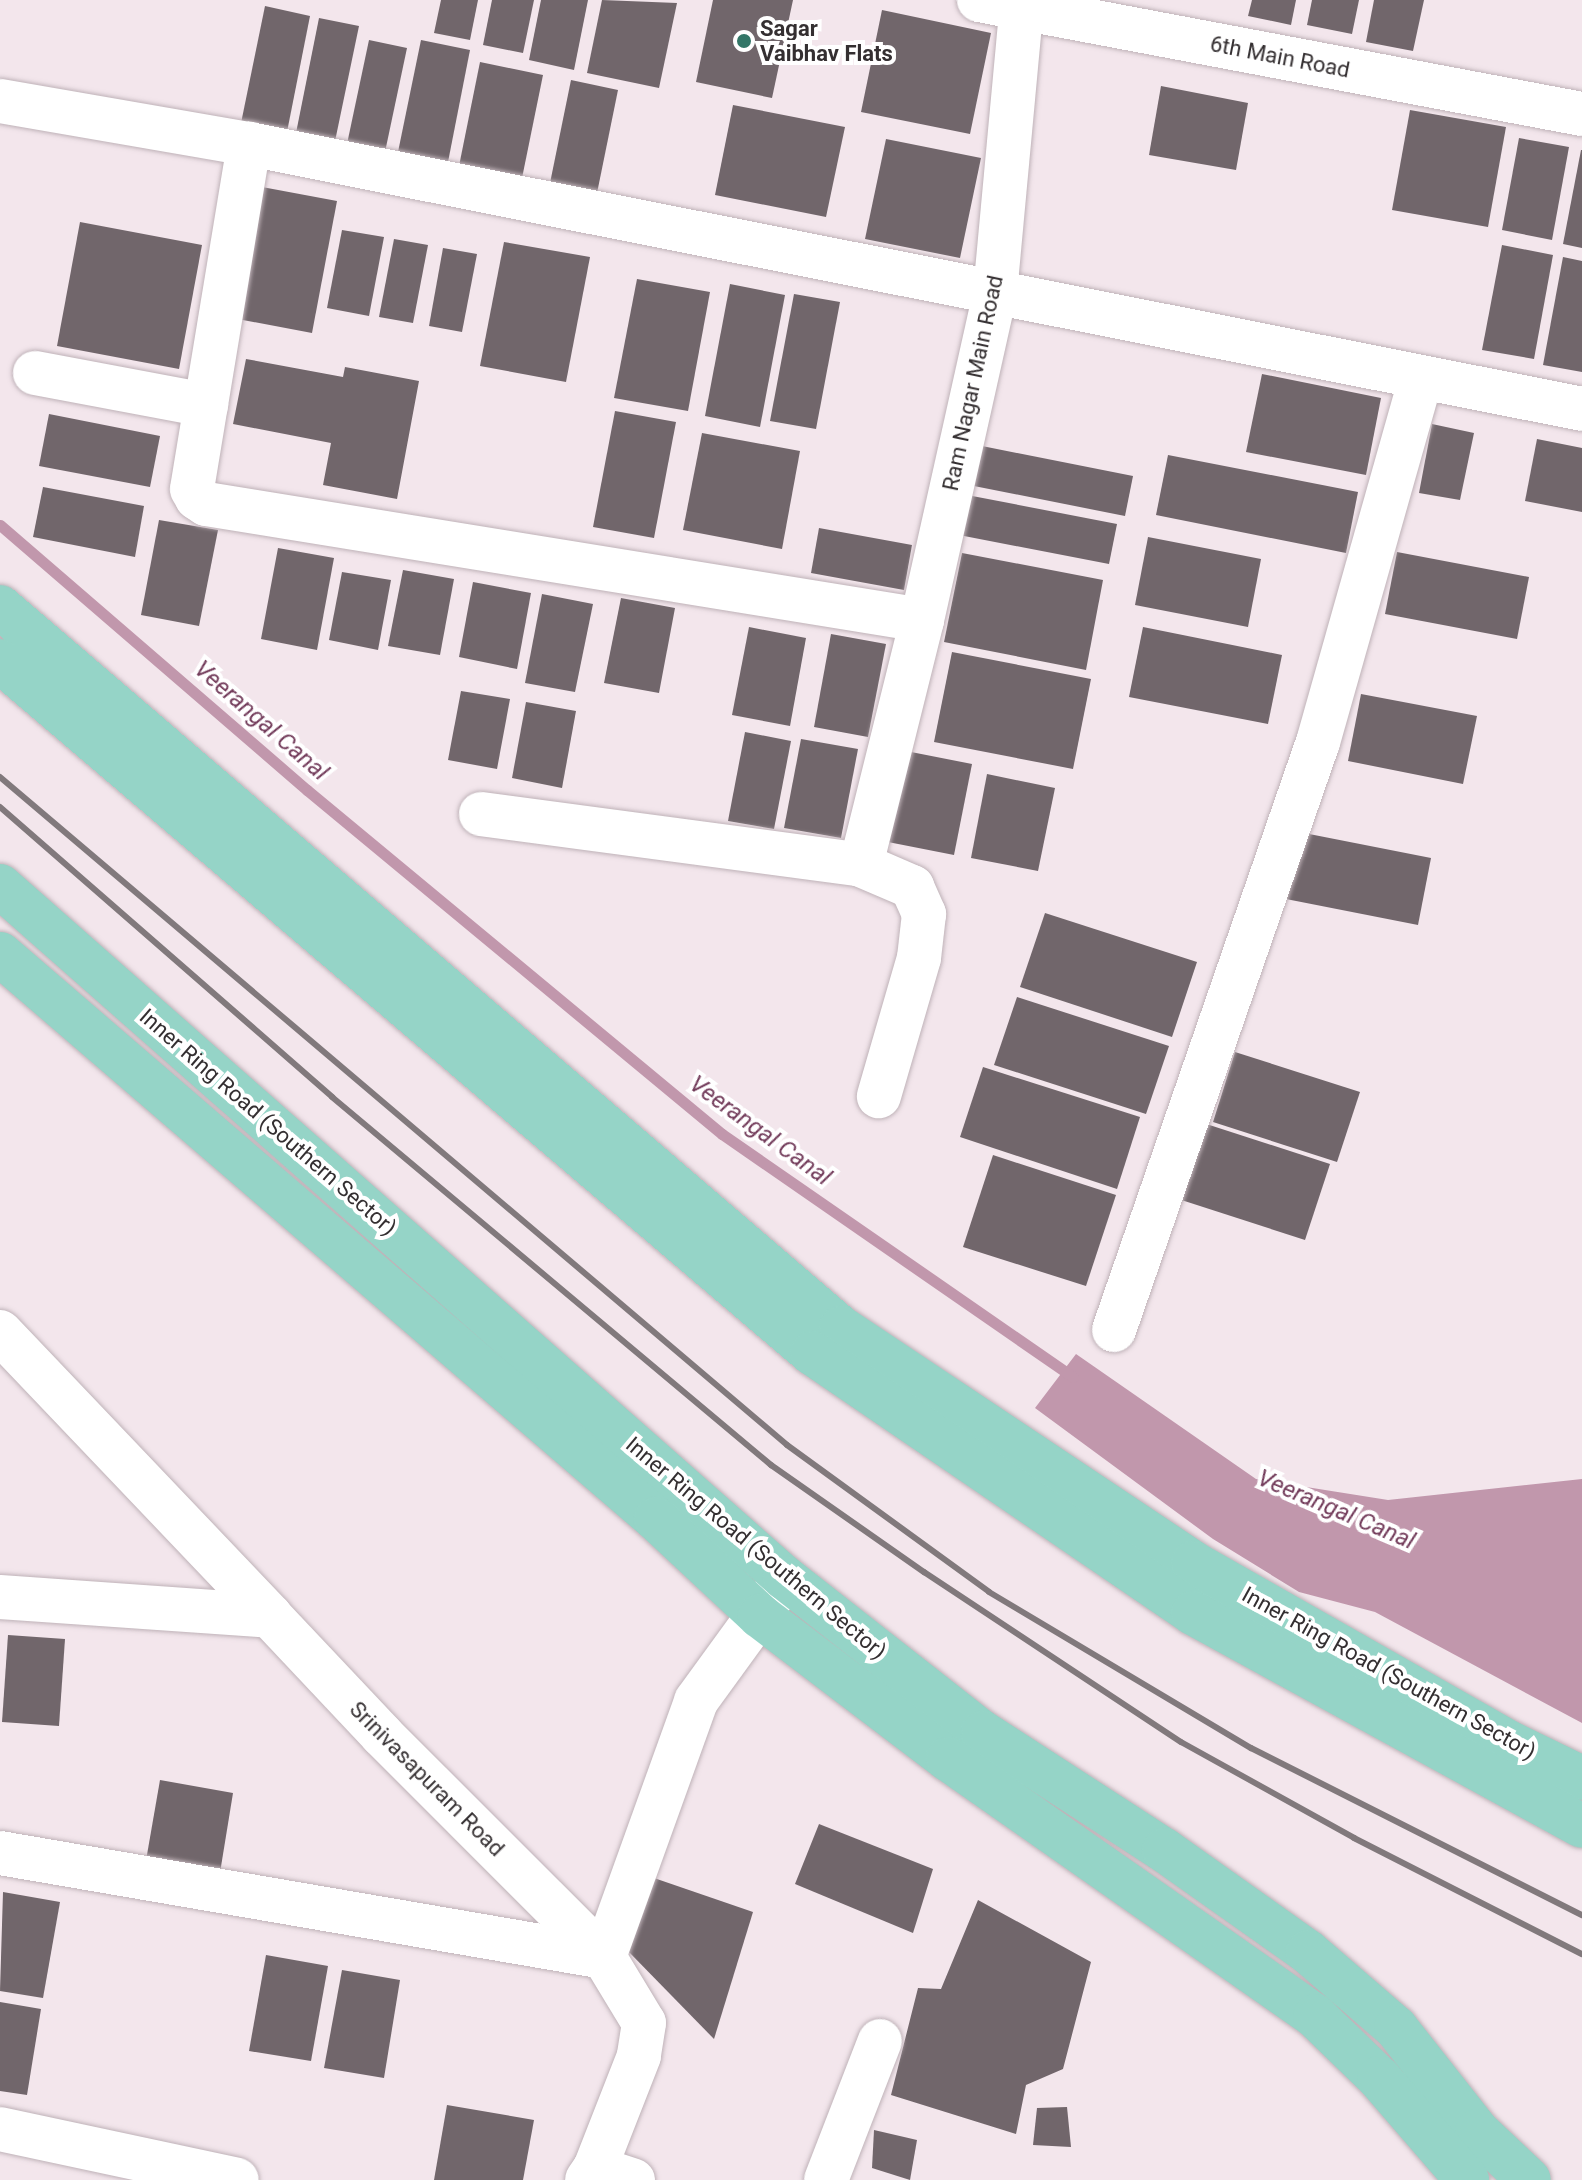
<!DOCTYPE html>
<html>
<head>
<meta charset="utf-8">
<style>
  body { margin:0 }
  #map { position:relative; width:1582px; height:2180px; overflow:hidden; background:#f3e6ec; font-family:Roboto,sans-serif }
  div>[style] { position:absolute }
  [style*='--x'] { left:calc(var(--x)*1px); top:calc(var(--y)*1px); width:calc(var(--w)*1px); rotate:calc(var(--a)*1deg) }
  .water>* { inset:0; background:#c197ac }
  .stream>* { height:11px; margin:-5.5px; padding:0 5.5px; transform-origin:5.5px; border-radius:5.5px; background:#c197ac }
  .building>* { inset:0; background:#71666b }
  .roads { filter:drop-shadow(0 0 2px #bfb2b8) drop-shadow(0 0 2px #bfb2b8) }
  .street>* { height:44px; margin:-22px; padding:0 22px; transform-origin:22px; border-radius:22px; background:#fff }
  .primary>* { height:44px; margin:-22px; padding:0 22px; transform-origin:22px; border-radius:22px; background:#95d4c7 }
  .rail>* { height:6px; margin:-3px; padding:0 3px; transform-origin:3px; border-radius:3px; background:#81797c }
  .dots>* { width:22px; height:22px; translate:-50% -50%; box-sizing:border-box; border:4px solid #fff; border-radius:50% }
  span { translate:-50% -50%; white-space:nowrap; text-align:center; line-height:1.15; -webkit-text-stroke:8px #fff; paint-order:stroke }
  .poi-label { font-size:22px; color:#342f31; font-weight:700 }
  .left { translate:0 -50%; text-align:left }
  .street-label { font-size:22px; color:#342f31 }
  .water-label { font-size:24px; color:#733c5b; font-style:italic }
</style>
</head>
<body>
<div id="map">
  <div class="water">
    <i style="clip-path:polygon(1076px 1354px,1256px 1479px,1388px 1500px,1582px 1479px,1582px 1723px,1375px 1612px,1299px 1592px,1213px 1539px,1035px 1408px)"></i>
  </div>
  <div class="stream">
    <i style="--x:0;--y:525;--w:406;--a:40.8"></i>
    <i style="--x:307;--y:790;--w:539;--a:39.66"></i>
    <i style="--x:722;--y:1134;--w:427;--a:34.7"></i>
  </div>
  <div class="building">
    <i style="clip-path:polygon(441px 0,478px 0,470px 40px,434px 33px)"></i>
    <i style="clip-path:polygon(492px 0,534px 0,523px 53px,483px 45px)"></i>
    <i style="clip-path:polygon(541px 0,588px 0,574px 70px,529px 60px)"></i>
    <i style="clip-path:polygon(602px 0,677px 3px,659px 88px,587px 73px)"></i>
    <i style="clip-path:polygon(713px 0,793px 0,772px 98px,696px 82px)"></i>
    <i style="clip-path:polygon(1252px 0,1296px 0,1291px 25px,1248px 16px)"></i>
    <i style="clip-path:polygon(1312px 0,1359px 0,1352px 34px,1307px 25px)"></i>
    <i style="clip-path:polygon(1374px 0,1424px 0,1413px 51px,1366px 42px)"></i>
    <i style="clip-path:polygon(265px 6px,310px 16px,286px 137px,240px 128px)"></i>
    <i style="clip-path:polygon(882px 10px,991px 33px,970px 134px,861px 112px)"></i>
    <i style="clip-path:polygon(319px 18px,359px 26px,334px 146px,295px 138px)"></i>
    <i style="clip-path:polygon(369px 40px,407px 48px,385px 152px,347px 144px)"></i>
    <i style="clip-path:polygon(421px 40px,470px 50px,448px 162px,398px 152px)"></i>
    <i style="clip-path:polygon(480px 62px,543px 75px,521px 183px,458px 171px)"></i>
    <i style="clip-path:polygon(571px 80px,618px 90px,596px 198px,549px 188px)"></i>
    <i style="clip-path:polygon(1161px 86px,1248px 103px,1236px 170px,1149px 155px)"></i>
    <i style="clip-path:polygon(733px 105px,845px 127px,826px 217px,715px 195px)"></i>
    <i style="clip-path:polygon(1410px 110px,1506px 127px,1488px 227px,1392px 210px)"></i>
    <i style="clip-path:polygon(1519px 138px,1569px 147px,1552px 240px,1502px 230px)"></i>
    <i style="clip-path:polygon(886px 139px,981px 158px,960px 258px,865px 239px)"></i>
    <i style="clip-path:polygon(1581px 150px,1582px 150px,1582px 248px,1563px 244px)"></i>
    <i style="clip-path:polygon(252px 185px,337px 201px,312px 333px,227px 317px)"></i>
    <i style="clip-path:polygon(80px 222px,202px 245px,179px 369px,57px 346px)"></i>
    <i style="clip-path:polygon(342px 230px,384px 237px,369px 316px,327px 308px)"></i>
    <i style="clip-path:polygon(394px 239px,428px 245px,413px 323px,379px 317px)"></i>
    <i style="clip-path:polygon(504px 242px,590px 257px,566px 382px,480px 366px)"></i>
    <i style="clip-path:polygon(1502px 245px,1553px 255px,1534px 359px,1482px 350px)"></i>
    <i style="clip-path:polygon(443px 248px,477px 254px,462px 332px,429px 326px)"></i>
    <i style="clip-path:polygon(1563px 257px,1582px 261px,1582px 372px,1543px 365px)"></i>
    <i style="clip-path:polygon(637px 279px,710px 292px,688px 411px,614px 398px)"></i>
    <i style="clip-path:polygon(730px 284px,785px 295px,760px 427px,705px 416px)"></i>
    <i style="clip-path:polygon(794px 294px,840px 302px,816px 429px,770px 421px)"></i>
    <i style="clip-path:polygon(246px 359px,343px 377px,345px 367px,419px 381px,397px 499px,323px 485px,331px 443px,233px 424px)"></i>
    <i style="clip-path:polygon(1262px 374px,1381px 398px,1366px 475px,1246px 452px)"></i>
    <i style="clip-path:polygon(615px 411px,676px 422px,654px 538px,593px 527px)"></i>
    <i style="clip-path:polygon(49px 414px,160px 436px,150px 487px,39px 466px)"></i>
    <i style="clip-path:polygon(1432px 424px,1474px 433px,1460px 500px,1419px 493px)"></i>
    <i style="clip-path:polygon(702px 433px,800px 451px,782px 549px,683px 530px)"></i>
    <i style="clip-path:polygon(1537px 439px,1582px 448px,1582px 512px,1525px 501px)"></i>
    <i style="clip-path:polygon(982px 446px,1133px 476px,1125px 516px,974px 486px)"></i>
    <i style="clip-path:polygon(1168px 455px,1358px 492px,1346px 553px,1156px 515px)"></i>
    <i style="clip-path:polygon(43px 487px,144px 506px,135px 557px,33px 537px)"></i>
    <i style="clip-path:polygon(967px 495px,1117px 524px,1109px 564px,959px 535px)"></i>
    <i style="clip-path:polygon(159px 520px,218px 530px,199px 626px,141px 615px)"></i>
    <i style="clip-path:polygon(819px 528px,912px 545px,904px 590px,811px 573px)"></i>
    <i style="clip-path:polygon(1148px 537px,1261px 559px,1248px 627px,1135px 605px)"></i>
    <i style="clip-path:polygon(278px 548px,334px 558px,317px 650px,261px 639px)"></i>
    <i style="clip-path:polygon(1397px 552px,1529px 577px,1517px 639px,1385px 614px)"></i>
    <i style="clip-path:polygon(962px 553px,1103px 580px,1086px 670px,944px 642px)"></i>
    <i style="clip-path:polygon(403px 570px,454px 579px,440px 655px,388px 646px)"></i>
    <i style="clip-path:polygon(342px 572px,391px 580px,378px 650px,329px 640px)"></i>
    <i style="clip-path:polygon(473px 582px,531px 593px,517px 669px,459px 657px)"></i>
    <i style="clip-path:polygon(542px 594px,593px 604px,575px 692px,525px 683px)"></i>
    <i style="clip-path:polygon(621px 598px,675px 608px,659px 693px,604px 683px)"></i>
    <i style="clip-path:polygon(749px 627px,806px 638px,790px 726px,732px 715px)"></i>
    <i style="clip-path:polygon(1143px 627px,1282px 655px,1268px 724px,1129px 697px)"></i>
    <i style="clip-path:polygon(831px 634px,886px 644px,868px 737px,814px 727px)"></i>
    <i style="clip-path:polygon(952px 652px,1091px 679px,1073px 769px,934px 742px)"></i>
    <i style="clip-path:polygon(461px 691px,510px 699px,497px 769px,448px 760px)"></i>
    <i style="clip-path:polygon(1361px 694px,1477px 716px,1463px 784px,1348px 761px)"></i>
    <i style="clip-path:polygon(526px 702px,576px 711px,562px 788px,512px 778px)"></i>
    <i style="clip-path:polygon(745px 732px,791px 741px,774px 829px,728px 821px)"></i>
    <i style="clip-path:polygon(801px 739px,858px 749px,841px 838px,784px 828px)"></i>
    <i style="clip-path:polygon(906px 751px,972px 764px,954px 855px,888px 842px)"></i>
    <i style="clip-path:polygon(987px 774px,1055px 788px,1038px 871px,971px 858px)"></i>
    <i style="clip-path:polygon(1299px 832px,1431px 858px,1418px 925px,1286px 899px)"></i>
    <i style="clip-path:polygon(1045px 913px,1197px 962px,1172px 1037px,1020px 987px)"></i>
    <i style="clip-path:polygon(1017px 997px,1169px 1046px,1146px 1114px,994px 1065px)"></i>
    <i style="clip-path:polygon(1235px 1052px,1360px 1092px,1337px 1162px,1213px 1122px)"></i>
    <i style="clip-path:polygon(983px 1067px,1140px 1117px,1117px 1189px,960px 1137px)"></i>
    <i style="clip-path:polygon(1194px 1120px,1330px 1164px,1305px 1240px,1169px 1196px)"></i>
    <i style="clip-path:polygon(993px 1155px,1116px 1195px,1086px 1286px,963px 1247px)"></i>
    <i style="clip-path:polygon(8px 1635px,65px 1639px,59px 1726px,2px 1722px)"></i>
    <i style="clip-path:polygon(160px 1780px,233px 1793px,218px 1885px,144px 1872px)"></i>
    <i style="clip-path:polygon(819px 1824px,933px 1869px,913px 1933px,795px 1884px)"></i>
    <i style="clip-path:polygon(654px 1878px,753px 1912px,714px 2039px,627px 1950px)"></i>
    <i style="clip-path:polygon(3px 1892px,60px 1902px,43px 1998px,0 1991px)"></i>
    <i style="clip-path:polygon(978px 1900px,1091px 1962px,1063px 2069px,1026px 2085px,1016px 2134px,891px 2095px,918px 1988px,941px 1989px)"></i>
    <i style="clip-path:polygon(266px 1955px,328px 1966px,311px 2061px,249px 2051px)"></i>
    <i style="clip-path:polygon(342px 1970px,400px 1980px,384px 2078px,324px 2068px)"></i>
    <i style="clip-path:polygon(0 2002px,41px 2009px,27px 2095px,0 2091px)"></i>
    <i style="clip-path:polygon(447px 2105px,534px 2120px,523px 2180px,434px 2180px)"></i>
    <i style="clip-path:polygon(1067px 2107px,1071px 2147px,1033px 2145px,1037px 2108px)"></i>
    <i style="clip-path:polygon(874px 2130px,917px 2140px,910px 2180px,872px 2168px)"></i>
  </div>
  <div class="roads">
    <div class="street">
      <i style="--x:979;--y:0;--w:614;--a:10.71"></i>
      <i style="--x:0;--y:101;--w:253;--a:9.8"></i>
      <i style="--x:35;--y:373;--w:174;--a:10.6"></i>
      <i style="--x:922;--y:620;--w:725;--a:-170.8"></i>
      <i style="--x:206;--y:504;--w:11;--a:-146"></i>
      <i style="--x:197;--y:498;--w:10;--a:-119"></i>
      <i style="--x:192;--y:489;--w:350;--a:-80.6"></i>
      <i style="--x:249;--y:144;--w:1359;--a:11.24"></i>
      <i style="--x:481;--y:814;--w:383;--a:7.6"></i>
      <i style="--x:861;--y:865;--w:252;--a:-76"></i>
      <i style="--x:922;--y:620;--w:335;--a:-77.4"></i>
      <i style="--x:995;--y:293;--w:294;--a:-84.7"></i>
      <i style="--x:861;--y:865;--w:56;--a:23.3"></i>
      <i style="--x:912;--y:887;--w:30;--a:66"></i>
      <i style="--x:924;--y:914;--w:44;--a:96.5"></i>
      <i style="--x:919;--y:958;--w:144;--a:106.2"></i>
      <i style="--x:1114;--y:1330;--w:622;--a:-70.87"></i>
      <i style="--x:1318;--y:742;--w:378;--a:-74.2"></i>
      <i style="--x:0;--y:1332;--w:392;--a:46.4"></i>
      <i style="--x:0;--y:1597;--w:271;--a:4"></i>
      <i style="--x:270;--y:1616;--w:163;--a:46.7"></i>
      <i style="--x:382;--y:1735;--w:314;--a:45"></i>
      <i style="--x:604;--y:1957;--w:77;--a:58.8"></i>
      <i style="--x:644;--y:2023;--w:33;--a:99"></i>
      <i style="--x:639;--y:2056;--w:120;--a:111.4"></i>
      <i style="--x:595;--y:2168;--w:14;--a:124"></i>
      <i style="--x:0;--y:1853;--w:613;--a:9.77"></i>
      <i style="--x:604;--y:1957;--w:272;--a:-70.2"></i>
      <i style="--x:696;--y:1701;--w:145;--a:-54"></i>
      <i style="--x:0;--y:2129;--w:242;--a:12.1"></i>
      <i style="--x:595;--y:2168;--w:40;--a:18"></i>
      <i style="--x:826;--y:2180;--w:149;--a:-68.8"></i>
    </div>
    <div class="primary">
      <i style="--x:0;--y:607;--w:1108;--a:40.61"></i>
      <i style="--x:841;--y:1328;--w:423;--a:33.7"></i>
      <i style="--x:1193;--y:1563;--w:367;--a:29.6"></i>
      <i style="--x:1512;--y:1744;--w:78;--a:25.9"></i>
      <i style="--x:0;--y:661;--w:1067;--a:40.44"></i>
      <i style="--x:812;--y:1353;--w:461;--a:34.3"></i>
      <i style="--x:1193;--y:1613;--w:443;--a:28.7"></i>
      <i style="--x:0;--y:886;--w:1046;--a:41.4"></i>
      <i style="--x:785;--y:1578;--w:251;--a:38.1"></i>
      <i style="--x:983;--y:1733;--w:216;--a:32.9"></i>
      <i style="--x:1164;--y:1850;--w:176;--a:35.3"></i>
      <i style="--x:1308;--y:1952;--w:116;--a:40.8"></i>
      <i style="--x:1396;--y:2028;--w:131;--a:51.8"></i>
      <i style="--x:1477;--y:2131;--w:71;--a:43.3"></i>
      <i style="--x:0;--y:954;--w:866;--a:40.74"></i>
      <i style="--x:656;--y:1519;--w:142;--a:43"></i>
      <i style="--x:760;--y:1616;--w:236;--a:37.3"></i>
      <i style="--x:948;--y:1759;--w:448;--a:35"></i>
      <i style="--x:1315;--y:2016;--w:89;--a:44.1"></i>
      <i style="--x:1379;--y:2078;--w:135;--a:49.2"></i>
    </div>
  </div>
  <div class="rail">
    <i style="--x:0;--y:777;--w:1032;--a:40.32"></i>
    <i style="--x:787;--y:1445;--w:250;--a:36"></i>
    <i style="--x:989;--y:1592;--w:305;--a:30.8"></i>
    <i style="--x:1251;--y:1748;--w:371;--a:26.8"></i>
    <i style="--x:0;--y:807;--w:441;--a:41.1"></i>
    <i style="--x:332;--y:1097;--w:573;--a:39.97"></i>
    <i style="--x:771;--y:1465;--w:187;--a:35"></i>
    <i style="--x:924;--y:1572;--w:308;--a:33.5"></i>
    <i style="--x:1181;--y:1742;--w:198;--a:29"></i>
    <i style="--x:1354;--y:1838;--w:256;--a:27"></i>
  </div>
  <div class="dots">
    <i style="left:744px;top:41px;background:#337667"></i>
  </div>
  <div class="poi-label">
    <span class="left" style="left:760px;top:41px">Sagar<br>Vaibhav Flats</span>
  </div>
  <div class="street-label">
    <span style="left:1280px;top:57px;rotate:11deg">6th Main Road</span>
    <span style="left:973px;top:383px;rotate:-78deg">Ram Nagar Main Road</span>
    <span style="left:268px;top:1122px;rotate:41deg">Inner Ring Road (Southern Sector)</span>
    <span style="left:756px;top:1548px;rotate:40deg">Inner Ring Road (Southern Sector)</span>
    <span style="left:1389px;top:1673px;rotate:29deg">Inner Ring Road (Southern Sector)</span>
    <span style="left:427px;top:1779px;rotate:45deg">Srinivasapuram Road</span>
  </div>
  <div class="water-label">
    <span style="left:261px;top:721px;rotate:41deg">Veerangal Canal</span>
    <span style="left:760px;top:1131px;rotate:36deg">Veerangal Canal</span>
    <span style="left:1336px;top:1510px;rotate:23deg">Veerangal Canal</span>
  </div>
</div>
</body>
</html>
